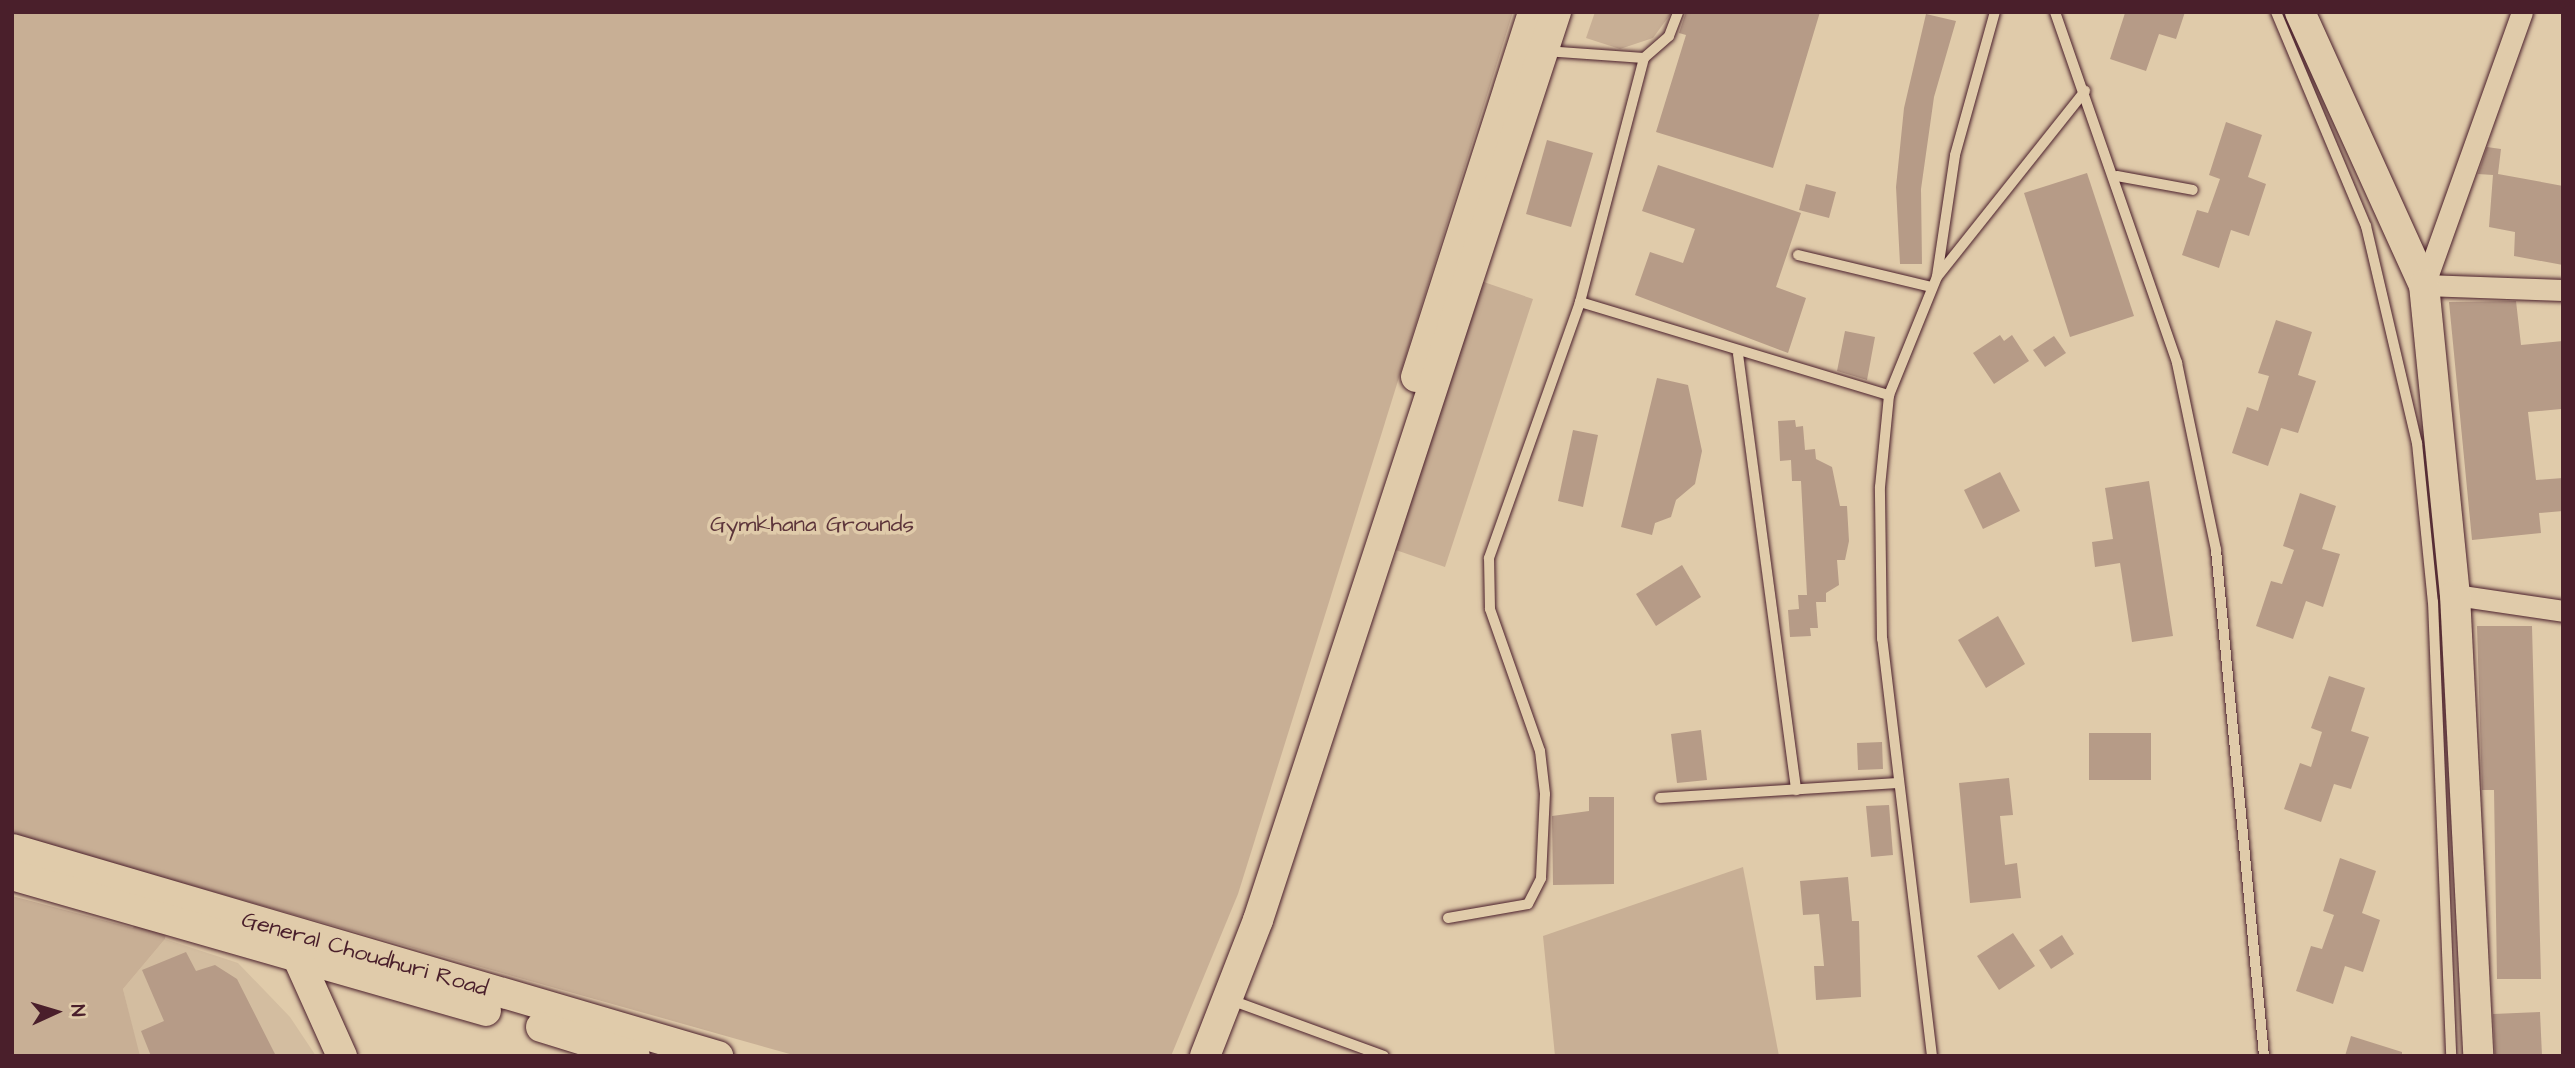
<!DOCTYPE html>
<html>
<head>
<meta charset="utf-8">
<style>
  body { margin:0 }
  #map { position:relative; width:2575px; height:1068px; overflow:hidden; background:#e0cbaa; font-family:"Architects Daughter",sans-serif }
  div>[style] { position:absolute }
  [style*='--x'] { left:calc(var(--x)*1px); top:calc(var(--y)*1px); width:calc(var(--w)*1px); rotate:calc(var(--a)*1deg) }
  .built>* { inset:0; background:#d3bda0 }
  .green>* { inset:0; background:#c8af95 }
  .building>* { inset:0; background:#b69b87 }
  .roads { filter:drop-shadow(0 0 2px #4a1f2b) drop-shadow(0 0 2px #4a1f2b) }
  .lane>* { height:10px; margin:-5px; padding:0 5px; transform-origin:5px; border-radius:5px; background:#e0cbaa }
  .street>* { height:21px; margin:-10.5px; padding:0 10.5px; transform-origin:10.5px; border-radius:10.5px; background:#e0cbaa }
  .secondary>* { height:30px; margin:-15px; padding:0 15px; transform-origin:15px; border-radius:15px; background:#e0cbaa }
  span { translate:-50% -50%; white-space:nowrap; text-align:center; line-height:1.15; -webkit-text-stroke:7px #e0cbaa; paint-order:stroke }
  .park-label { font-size:23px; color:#5d353b }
  .street-label { font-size:23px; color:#4a1f2b }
  .frame { position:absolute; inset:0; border:14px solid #4a1f2b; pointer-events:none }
  .north { position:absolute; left:21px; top:977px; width:70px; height:70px; -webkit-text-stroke:5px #e0cbaa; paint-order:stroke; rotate:86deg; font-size:19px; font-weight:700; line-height:28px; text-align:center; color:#4a1f2b }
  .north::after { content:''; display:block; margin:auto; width:24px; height:32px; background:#4a1f2b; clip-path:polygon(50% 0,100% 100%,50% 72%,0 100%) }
</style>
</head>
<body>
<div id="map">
  <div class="built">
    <i style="clip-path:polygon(165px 939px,238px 963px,290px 1017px,316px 1056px,139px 1056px,123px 989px)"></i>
  </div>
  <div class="green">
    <i style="clip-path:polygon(12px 12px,1513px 12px,1238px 894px,1171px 1056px,797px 1056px,12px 835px)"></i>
    <i style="clip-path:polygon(1595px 12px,1672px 12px,1653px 38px,1620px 49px,1586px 38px)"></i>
    <i style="clip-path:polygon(1478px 280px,1533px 299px,1445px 567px,1390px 548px)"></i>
    <i style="clip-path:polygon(1743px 867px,1779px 1056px,1555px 1056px,1543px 936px)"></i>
    <i style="clip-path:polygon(12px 896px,133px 928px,137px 917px,167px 926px,165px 939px,123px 989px,140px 1056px,12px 1056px)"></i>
  </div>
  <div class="building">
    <i style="clip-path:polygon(1686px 12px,1820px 12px,1773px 168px,1656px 132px,1686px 35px,1679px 33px)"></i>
    <i style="clip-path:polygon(2137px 12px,2185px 12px,2176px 39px,2159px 34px,2146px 71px,2110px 59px,2125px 13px)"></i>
    <i style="clip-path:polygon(1926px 14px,1956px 21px,1934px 97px,1921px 189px,1922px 264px,1900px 264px,1896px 187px,1904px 108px)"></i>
    <i style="clip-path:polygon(2226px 122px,2262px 135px,2248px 177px,2266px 184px,2249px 236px,2231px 230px,2219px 268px,2182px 255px,2197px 210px,2208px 213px,2220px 179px,2209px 175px)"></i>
    <i style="clip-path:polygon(1547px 140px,1593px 153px,1571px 227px,1526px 214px)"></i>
    <i style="clip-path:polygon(2487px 147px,2501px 149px,2498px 174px,2563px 186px,2563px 265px,2514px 256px,2515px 232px,2489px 227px,2493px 175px,2478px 174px)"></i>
    <i style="clip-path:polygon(1658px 165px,1801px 213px,1776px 287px,1806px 298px,1788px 353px,1635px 295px,1650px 252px,1683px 263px,1695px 229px,1642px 211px)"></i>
    <i style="clip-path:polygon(2087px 173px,2134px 316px,2070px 337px,2024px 193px)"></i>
    <i style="clip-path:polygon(1806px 184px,1836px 192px,1829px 218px,1799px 210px)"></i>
    <i style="clip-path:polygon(2516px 301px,2521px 345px,2563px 341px,2561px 409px,2528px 412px,2536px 480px,2563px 478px,2563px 511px,2539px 513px,2541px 533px,2472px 540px,2449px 302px)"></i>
    <i style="clip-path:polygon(2276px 320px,2312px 332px,2298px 375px,2316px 381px,2298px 433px,2281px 428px,2268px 466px,2232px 453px,2247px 407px,2258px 411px,2269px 376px,2258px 373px)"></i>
    <i style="clip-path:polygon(1845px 331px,1875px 337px,1867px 380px,1837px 371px)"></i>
    <i style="clip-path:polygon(2000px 335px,2004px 341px,2012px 335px,2029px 361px,1994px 384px,1973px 353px)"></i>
    <i style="clip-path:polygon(2054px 336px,2066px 353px,2045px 367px,2033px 350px)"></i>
    <i style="clip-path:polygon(1657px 378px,1688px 385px,1702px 451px,1695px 484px,1676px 500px,1671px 517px,1655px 523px,1652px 535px,1621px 527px)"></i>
    <i style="clip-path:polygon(1795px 420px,1796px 427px,1803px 426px,1805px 450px,1815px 449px,1816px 459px,1832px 467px,1840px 506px,1847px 506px,1849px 541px,1845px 560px,1837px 560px,1839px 585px,1826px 593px,1826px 602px,1816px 602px,1818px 628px,1810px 628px,1811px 636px,1790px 637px,1788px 610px,1799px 609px,1798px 595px,1807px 595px,1801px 481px,1792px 481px,1791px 460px,1780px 461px,1778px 421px)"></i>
    <i style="clip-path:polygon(1573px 430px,1598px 435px,1583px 507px,1558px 501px)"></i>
    <i style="clip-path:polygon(2000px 472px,2020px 511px,1983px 529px,1964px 490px)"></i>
    <i style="clip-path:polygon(2149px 481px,2173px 636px,2132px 642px,2120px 563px,2095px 567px,2092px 542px,2113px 539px,2105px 488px)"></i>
    <i style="clip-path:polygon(2300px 493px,2336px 506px,2322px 549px,2340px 554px,2323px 607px,2306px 601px,2293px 639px,2256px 626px,2271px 581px,2282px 584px,2294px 550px,2283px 546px)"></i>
    <i style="clip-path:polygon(1682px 565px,1701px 597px,1656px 626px,1636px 594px)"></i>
    <i style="clip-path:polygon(1998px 616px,2025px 664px,1986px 688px,1958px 640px)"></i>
    <i style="clip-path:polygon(2477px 626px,2532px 626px,2541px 979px,2497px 979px,2494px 790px,2482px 790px)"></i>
    <i style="clip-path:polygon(2329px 676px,2365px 688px,2351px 731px,2369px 737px,2351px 789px,2334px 784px,2321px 822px,2284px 809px,2300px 763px,2311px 767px,2322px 732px,2311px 728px)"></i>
    <i style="clip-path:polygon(1701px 730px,1707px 780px,1677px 783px,1671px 734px)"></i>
    <i style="clip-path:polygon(2089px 733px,2151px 733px,2151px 780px,2089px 780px)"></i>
    <i style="clip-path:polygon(1882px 742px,1883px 769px,1858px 770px,1857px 743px)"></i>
    <i style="clip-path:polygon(2009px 778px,2013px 815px,2000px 816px,2005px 865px,2017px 863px,2021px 898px,1970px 903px,1959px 783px)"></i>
    <i style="clip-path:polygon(1589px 797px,1614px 797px,1614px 884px,1553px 885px,1552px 816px,1589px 811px)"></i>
    <i style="clip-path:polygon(1889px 805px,1893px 855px,1871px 857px,1866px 806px)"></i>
    <i style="clip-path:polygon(2340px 858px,2376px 871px,2362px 913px,2380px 920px,2363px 972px,2345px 966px,2333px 1004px,2296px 991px,2311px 946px,2322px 949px,2334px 915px,2323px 911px)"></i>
    <i style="clip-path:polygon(1848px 877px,1852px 921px,1859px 921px,1861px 997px,1816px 1000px,1814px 966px,1824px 966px,1819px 914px,1803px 915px,1800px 881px)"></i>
    <i style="clip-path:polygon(2013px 933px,2035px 966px,1999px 990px,1977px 956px)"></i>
    <i style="clip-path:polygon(2062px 935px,2074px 954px,2051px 969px,2039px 950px)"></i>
    <i style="clip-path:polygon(186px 952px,196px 971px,215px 965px,237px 979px,276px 1056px,151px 1056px,141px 1031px,164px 1021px,142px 970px)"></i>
    <i style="clip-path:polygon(2540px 1012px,2542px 1056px,2495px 1056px,2493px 1014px)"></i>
    <i style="clip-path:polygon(2351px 1036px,2402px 1052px,2402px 1056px,2345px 1056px)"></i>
  </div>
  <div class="roads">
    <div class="lane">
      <i style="--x:2055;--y:12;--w:372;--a:70.8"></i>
      <i style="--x:2177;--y:363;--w:191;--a:78.2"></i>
      <i style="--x:2216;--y:550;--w:508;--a:84.58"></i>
      <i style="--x:2276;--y:12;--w:232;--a:67.2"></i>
      <i style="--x:2366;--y:226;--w:223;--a:76.8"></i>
      <i style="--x:2417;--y:443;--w:160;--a:84.3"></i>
      <i style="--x:2433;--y:602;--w:454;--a:87.7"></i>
      <i style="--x:1545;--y:51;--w:99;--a:4"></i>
      <i style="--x:1644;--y:58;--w:33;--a:-41"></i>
      <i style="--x:1669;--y:36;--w:26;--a:-69"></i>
      <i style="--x:2117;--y:176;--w:77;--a:10.4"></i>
      <i style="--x:1798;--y:255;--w:137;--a:13.5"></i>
      <i style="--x:1937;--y:276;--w:122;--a:-81.5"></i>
      <i style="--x:1955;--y:155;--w:148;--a:-74.4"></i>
      <i style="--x:1580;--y:302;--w:323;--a:16.8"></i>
      <i style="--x:1738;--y:354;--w:440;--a:82.4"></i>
      <i style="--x:1660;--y:798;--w:237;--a:-3.6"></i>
      <i style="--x:1448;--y:918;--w:81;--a:-9.9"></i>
      <i style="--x:1528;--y:904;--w:29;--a:-63"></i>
      <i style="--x:1541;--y:878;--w:84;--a:-87.3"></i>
      <i style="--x:1545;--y:794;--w:43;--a:-96.6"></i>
      <i style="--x:1540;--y:751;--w:151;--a:-109.4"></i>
      <i style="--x:1490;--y:609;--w:51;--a:-91.1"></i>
      <i style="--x:1489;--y:558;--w:272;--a:-70.4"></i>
      <i style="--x:1580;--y:302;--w:252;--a:-75.3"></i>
      <i style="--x:1228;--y:999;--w:166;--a:20.1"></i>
      <i style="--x:1932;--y:1056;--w:420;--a:-96.8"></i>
      <i style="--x:1882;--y:639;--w:152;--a:-90.8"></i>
      <i style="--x:1880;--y:487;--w:92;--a:-84.4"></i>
      <i style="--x:1889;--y:395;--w:127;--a:-67.9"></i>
      <i style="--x:1937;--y:277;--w:238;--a:-51.5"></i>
    </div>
    <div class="street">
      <i style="--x:2522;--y:12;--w:290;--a:109.7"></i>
      <i style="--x:2424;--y:285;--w:139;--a:2.1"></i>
      <i style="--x:2455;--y:595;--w:109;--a:8.4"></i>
    </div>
    <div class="secondary">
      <i style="--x:2300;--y:12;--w:300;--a:65.6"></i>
      <i style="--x:2424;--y:285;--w:312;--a:84.3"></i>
      <i style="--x:2455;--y:595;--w:462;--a:87.1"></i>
      <i style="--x:1416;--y:377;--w:383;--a:-72.2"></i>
      <i style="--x:12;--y:849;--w:736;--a:16.34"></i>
      <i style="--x:12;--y:875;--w:493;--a:16"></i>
      <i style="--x:297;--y:956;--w:110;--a:65.8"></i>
      <i style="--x:541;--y:1027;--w:98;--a:17.1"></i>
      <i style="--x:1205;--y:1056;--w:146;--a:-68.7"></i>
      <i style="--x:1258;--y:920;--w:956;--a:-71.83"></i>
    </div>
  </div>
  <div class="park-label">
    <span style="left:812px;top:524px">Gymkhana Grounds</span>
  </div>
  <div class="street-label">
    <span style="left:365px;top:954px;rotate:16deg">General Choudhuri Road</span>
  </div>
  <div class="frame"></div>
  <div class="north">N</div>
</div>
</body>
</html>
